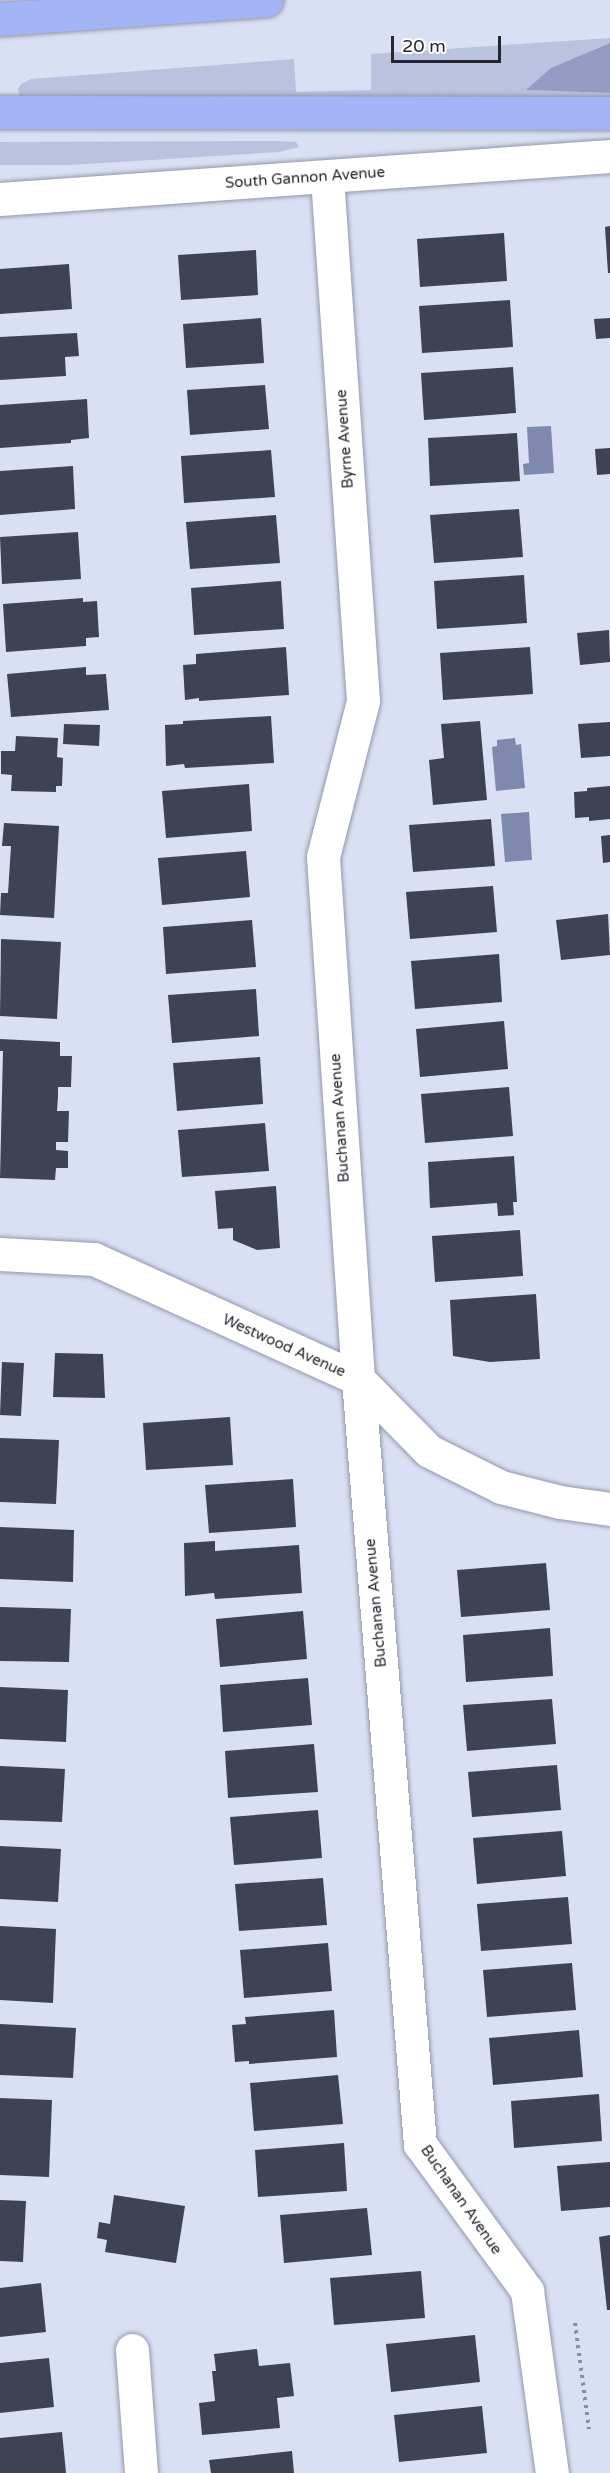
<!DOCTYPE html>
<html>
<head>
<meta charset="utf-8">
<style>
  body { margin:0 }
  #map { position:relative; width:610px; height:2473px; overflow:hidden; background:#dae0f4; font-family:"Varela Round",sans-serif }
  div>[style] { position:absolute }
  [style*='--x'] { left:calc(var(--x)*1px); top:calc(var(--y)*1px); width:calc(var(--w)*1px); rotate:calc(var(--a)*1deg) }
  .green>* { inset:0; background:#bac2df }
  .forest>* { inset:0; background:#939dc3 }
  .water>* { inset:0; background:#7f88ad }
  .building>* { inset:0; background:#3e4353 }
  .path>* { height:4px; margin-top:-2px; transform-origin:0; background:repeating-linear-gradient(90deg,#898e9c 0 3px,transparent 0 7.5px) }
  .roads { filter:drop-shadow(0 0 2px #9398aa) drop-shadow(0 0 2px #9398aa) }
  .minor>* { height:33px; margin:-16.5px; padding:0 16.5px; transform-origin:16.5px; border-radius:16.5px; background:#fff }
  .secondary>* { height:33px; margin:-16.5px; padding:0 16.5px; transform-origin:16.5px; border-radius:16.5px; background:#fff }
  .motorway>* { height:33px; margin:-16.5px; padding:0 16.5px; transform-origin:16.5px; border-radius:16.5px; background:#a4b5f7 }
  span { translate:-50% -50%; white-space:nowrap; text-align:center; line-height:1.15; -webkit-text-stroke:6px #fff; paint-order:stroke }
  .street-label { font-size:15px; color:#25272f }
  .scale { position:absolute; left:391px; top:36px; width:110px; height:27px; box-sizing:border-box; border:3px solid #25272f; border-top:0; padding-left:8px; font-size:18px; line-height:21px; white-space:nowrap; color:#25272f; -webkit-text-stroke:4px #fff; paint-order:stroke }
</style>
</head>
<body>
<div id="map">
  <div class="green">
    <i style="clip-path:polygon(610px 38px,610px 43px,595px 49px,528px 90px,610px 93px,610px 102px,23px 99px,19px 95px,18px 89px,21px 84px,31px 79px,294px 59px,296px 92px,371px 90px,371px 54px)"></i>
    <i style="clip-path:polygon(276px 141px,296px 142px,299px 147px,280px 152px,71px 165px,0 165px,0 142px)"></i>
  </div>
  <div class="forest">
    <i style="clip-path:polygon(610px 43px,610px 93px,526px 90px,551px 68px)"></i>
  </div>
  <div class="water">
    <i style="clip-path:polygon(551px 426px,554px 473px,524px 475px,523px 464px,529px 463px,527px 427px)"></i>
    <i style="clip-path:polygon(515px 738px,516px 745px,521px 744px,525px 788px,496px 791px,492px 747px,497px 746px,497px 740px)"></i>
    <i style="clip-path:polygon(529px 812px,532px 860px,505px 862px,501px 814px)"></i>
  </div>
  <div class="building">
    <i style="clip-path:polygon(610px 226px,610px 273px,608px 273px,605px 227px)"></i>
    <i style="clip-path:polygon(504px 233px,507px 281px,420px 287px,417px 239px)"></i>
    <i style="clip-path:polygon(256px 250px,258px 295px,181px 300px,178px 255px)"></i>
    <i style="clip-path:polygon(69px 264px,72px 309px,0 314px,0 269px)"></i>
    <i style="clip-path:polygon(510px 300px,513px 347px,422px 353px,419px 306px)"></i>
    <i style="clip-path:polygon(261px 318px,264px 363px,186px 368px,183px 324px)"></i>
    <i style="clip-path:polygon(610px 318px,610px 338px,596px 339px,594px 319px)"></i>
    <i style="clip-path:polygon(77px 333px,79px 356px,65px 357px,66px 376px,0 380px,0 337px)"></i>
    <i style="clip-path:polygon(513px 367px,516px 413px,424px 420px,421px 373px)"></i>
    <i style="clip-path:polygon(265px 385px,269px 429px,190px 435px,187px 390px)"></i>
    <i style="clip-path:polygon(87px 399px,89px 438px,71px 440px,71px 443px,0 448px,0 405px)"></i>
    <i style="clip-path:polygon(517px 433px,520px 481px,430px 486px,428px 438px)"></i>
    <i style="clip-path:polygon(610px 448px,610px 474px,597px 475px,595px 449px)"></i>
    <i style="clip-path:polygon(271px 450px,275px 497px,184px 503px,181px 456px)"></i>
    <i style="clip-path:polygon(73px 466px,75px 509px,0 515px,0 471px)"></i>
    <i style="clip-path:polygon(519px 509px,523px 557px,434px 563px,430px 515px)"></i>
    <i style="clip-path:polygon(276px 515px,280px 563px,190px 569px,186px 522px)"></i>
    <i style="clip-path:polygon(78px 532px,81px 579px,2px 584px,0 537px)"></i>
    <i style="clip-path:polygon(524px 575px,527px 623px,437px 629px,434px 581px)"></i>
    <i style="clip-path:polygon(281px 581px,284px 629px,194px 635px,191px 588px)"></i>
    <i style="clip-path:polygon(83px 598px,83px 602px,97px 601px,99px 637px,86px 638px,86px 646px,6px 652px,3px 604px)"></i>
    <i style="clip-path:polygon(609px 630px,610px 662px,580px 665px,577px 633px)"></i>
    <i style="clip-path:polygon(286px 647px,289px 695px,199px 701px,199px 698px,185px 700px,183px 665px,196px 664px,196px 654px)"></i>
    <i style="clip-path:polygon(530px 647px,533px 694px,443px 700px,440px 653px)"></i>
    <i style="clip-path:polygon(86px 667px,86px 675px,106px 674px,109px 710px,11px 717px,7px 674px)"></i>
    <i style="clip-path:polygon(271px 716px,274px 763px,185px 768px,184px 764px,166px 766px,165px 725px,183px 724px,183px 721px)"></i>
    <i style="clip-path:polygon(480px 721px,487px 800px,433px 805px,429px 760px,444px 758px,441px 724px)"></i>
    <i style="clip-path:polygon(610px 722px,610px 756px,581px 758px,578px 724px)"></i>
    <i style="clip-path:polygon(64px 724px,100px 725px,99px 746px,63px 744px)"></i>
    <i style="clip-path:polygon(16px 736px,58px 738px,57px 757px,63px 758px,62px 786px,56px 786px,56px 792px,11px 791px,12px 775px,1px 774px,1px 751px,15px 751px)"></i>
    <i style="clip-path:polygon(249px 784px,252px 831px,166px 838px,162px 791px)"></i>
    <i style="clip-path:polygon(610px 786px,610px 819px,589px 821px,589px 817px,575px 818px,574px 792px,587px 791px,587px 788px)"></i>
    <i style="clip-path:polygon(491px 819px,495px 866px,413px 872px,409px 825px)"></i>
    <i style="clip-path:polygon(4px 823px,59px 826px,54px 918px,0 915px,1px 893px,8px 893px,11px 846px,2px 846px)"></i>
    <i style="clip-path:polygon(610px 835px,610px 862px,603px 863px,601px 836px)"></i>
    <i style="clip-path:polygon(246px 851px,250px 897px,162px 905px,158px 858px)"></i>
    <i style="clip-path:polygon(493px 886px,497px 932px,410px 939px,406px 892px)"></i>
    <i style="clip-path:polygon(608px 914px,610px 955px,561px 960px,556px 920px)"></i>
    <i style="clip-path:polygon(252px 920px,256px 967px,166px 974px,163px 927px)"></i>
    <i style="clip-path:polygon(1px 939px,61px 942px,57px 1019px,0 1016px)"></i>
    <i style="clip-path:polygon(499px 954px,502px 1002px,415px 1009px,411px 961px)"></i>
    <i style="clip-path:polygon(256px 989px,259px 1036px,172px 1043px,168px 995px)"></i>
    <i style="clip-path:polygon(504px 1021px,508px 1069px,420px 1077px,416px 1029px)"></i>
    <i style="clip-path:polygon(0 1039px,60px 1042px,60px 1056px,72px 1056px,71px 1087px,58px 1087px,58px 1097px,57px 1111px,69px 1111px,68px 1142px,56px 1142px,56px 1150px,68px 1151px,68px 1168px,56px 1168px,55px 1180px,0 1178px,3px 1051px,0 1051px)"></i>
    <i style="clip-path:polygon(260px 1057px,263px 1104px,177px 1111px,173px 1063px)"></i>
    <i style="clip-path:polygon(509px 1087px,513px 1136px,425px 1143px,421px 1094px)"></i>
    <i style="clip-path:polygon(265px 1123px,269px 1171px,182px 1177px,178px 1130px)"></i>
    <i style="clip-path:polygon(514px 1156px,517px 1202px,513px 1202px,514px 1215px,498px 1216px,497px 1203px,430px 1208px,428px 1162px)"></i>
    <i style="clip-path:polygon(276px 1186px,280px 1248px,257px 1250px,233px 1240px,233px 1228px,218px 1229px,215px 1191px)"></i>
    <i style="clip-path:polygon(520px 1230px,523px 1276px,435px 1282px,432px 1236px)"></i>
    <i style="clip-path:polygon(536px 1294px,540px 1359px,490px 1362px,453px 1356px,450px 1300px)"></i>
    <i style="clip-path:polygon(55px 1353px,103px 1354px,105px 1398px,53px 1397px)"></i>
    <i style="clip-path:polygon(2px 1362px,24px 1363px,21px 1416px,0 1415px)"></i>
    <i style="clip-path:polygon(230px 1417px,233px 1465px,146px 1470px,143px 1423px)"></i>
    <i style="clip-path:polygon(0 1438px,59px 1440px,56px 1504px,0 1502px)"></i>
    <i style="clip-path:polygon(293px 1479px,296px 1527px,209px 1533px,205px 1485px)"></i>
    <i style="clip-path:polygon(0 1527px,74px 1530px,73px 1582px,0 1579px)"></i>
    <i style="clip-path:polygon(215px 1541px,215px 1551px,299px 1545px,302px 1593px,215px 1599px,214px 1593px,185px 1596px,184px 1543px)"></i>
    <i style="clip-path:polygon(546px 1563px,550px 1610px,461px 1617px,457px 1570px)"></i>
    <i style="clip-path:polygon(0 1607px,71px 1609px,69px 1662px,0 1661px)"></i>
    <i style="clip-path:polygon(303px 1611px,307px 1659px,220px 1667px,216px 1619px)"></i>
    <i style="clip-path:polygon(550px 1628px,553px 1676px,466px 1682px,463px 1635px)"></i>
    <i style="clip-path:polygon(308px 1678px,312px 1725px,223px 1732px,220px 1685px)"></i>
    <i style="clip-path:polygon(0 1687px,68px 1690px,66px 1742px,0 1739px)"></i>
    <i style="clip-path:polygon(552px 1699px,556px 1744px,467px 1751px,463px 1705px)"></i>
    <i style="clip-path:polygon(314px 1744px,318px 1792px,228px 1798px,225px 1751px)"></i>
    <i style="clip-path:polygon(557px 1765px,561px 1810px,472px 1817px,468px 1772px)"></i>
    <i style="clip-path:polygon(0 1766px,65px 1769px,62px 1822px,0 1820px)"></i>
    <i style="clip-path:polygon(318px 1810px,322px 1858px,234px 1865px,230px 1817px)"></i>
    <i style="clip-path:polygon(562px 1831px,566px 1876px,477px 1884px,473px 1838px)"></i>
    <i style="clip-path:polygon(0 1846px,61px 1849px,58px 1902px,0 1899px)"></i>
    <i style="clip-path:polygon(323px 1878px,327px 1925px,239px 1931px,235px 1884px)"></i>
    <i style="clip-path:polygon(568px 1897px,572px 1944px,481px 1951px,477px 1904px)"></i>
    <i style="clip-path:polygon(0 1926px,56px 1929px,53px 2003px,0 2000px)"></i>
    <i style="clip-path:polygon(328px 1943px,332px 1991px,244px 1998px,240px 1950px)"></i>
    <i style="clip-path:polygon(572px 1963px,576px 2010px,487px 2017px,483px 1970px)"></i>
    <i style="clip-path:polygon(334px 2010px,337px 2057px,249px 2064px,249px 2061px,235px 2062px,232px 2025px,246px 2024px,245px 2017px)"></i>
    <i style="clip-path:polygon(0 2024px,76px 2028px,73px 2078px,0 2075px)"></i>
    <i style="clip-path:polygon(579px 2030px,583px 2077px,493px 2085px,489px 2038px)"></i>
    <i style="clip-path:polygon(338px 2075px,343px 2124px,254px 2131px,250px 2083px)"></i>
    <i style="clip-path:polygon(599px 2094px,602px 2141px,514px 2148px,511px 2101px)"></i>
    <i style="clip-path:polygon(0 2098px,52px 2100px,49px 2177px,0 2175px)"></i>
    <i style="clip-path:polygon(344px 2143px,347px 2191px,258px 2197px,255px 2150px)"></i>
    <i style="clip-path:polygon(610px 2162px,610px 2207px,561px 2211px,557px 2166px)"></i>
    <i style="clip-path:polygon(114px 2195px,185px 2206px,176px 2263px,105px 2252px,107px 2240px,97px 2238px,99px 2222px,110px 2224px)"></i>
    <i style="clip-path:polygon(0 2200px,26px 2201px,23px 2262px,0 2261px)"></i>
    <i style="clip-path:polygon(367px 2208px,372px 2255px,284px 2263px,280px 2215px)"></i>
    <i style="clip-path:polygon(610px 2235px,610px 2310px,607px 2310px,599px 2237px)"></i>
    <i style="clip-path:polygon(421px 2271px,425px 2318px,334px 2325px,330px 2278px)"></i>
    <i style="clip-path:polygon(41px 2283px,46px 2332px,0 2337px,0 2288px)"></i>
    <i style="clip-path:polygon(475px 2335px,480px 2382px,391px 2392px,386px 2344px)"></i>
    <i style="clip-path:polygon(257px 2349px,259px 2366px,290px 2363px,294px 2396px,277px 2398px,280px 2428px,202px 2435px,199px 2403px,215px 2401px,212px 2371px,216px 2371px,214px 2354px)"></i>
    <i style="clip-path:polygon(49px 2358px,54px 2407px,0 2413px,0 2363px)"></i>
    <i style="clip-path:polygon(482px 2406px,487px 2453px,399px 2462px,394px 2415px)"></i>
    <i style="clip-path:polygon(62px 2432px,66px 2473px,0 2473px,0 2438px)"></i>
    <i style="clip-path:polygon(292px 2451px,294px 2473px,211px 2473px,209px 2460px)"></i>
  </div>
  <div class="path">
    <i style="--x:575;--y:2323;--w:107;--a:82.5"></i>
  </div>
  <div class="roads">
    <div class="minor">
      <i style="--x:327;--y:177;--w:525;--a:86.07"></i>
      <i style="--x:363;--y:701;--w:161;--a:104.4"></i>
      <i style="--x:323;--y:857;--w:523;--a:86.16"></i>
      <i style="--x:358;--y:1379;--w:768;--a:85.37"></i>
      <i style="--x:420;--y:2144;--w:182;--a:53.9"></i>
      <i style="--x:527;--y:2291;--w:184;--a:82.2"></i>
      <i style="--x:0;--y:1254;--w:94;--a:3"></i>
      <i style="--x:94;--y:1259;--w:290;--a:24.4"></i>
      <i style="--x:358;--y:1379;--w:101;--a:45.4"></i>
      <i style="--x:429;--y:1451;--w:80;--a:26.6"></i>
      <i style="--x:501;--y:1487;--w:61;--a:14.3"></i>
      <i style="--x:560;--y:1502;--w:50;--a:8"></i>
      <i style="--x:132;--y:2350;--w:123;--a:85.8"></i>
    </div>
    <div class="secondary">
      <i style="--x:0;--y:199;--w:612;--a:-4.03"></i>
    </div>
    <div class="motorway">
      <i style="--x:0;--y:19;--w:267;--a:-4.1"></i>
      <i style="--x:0;--y:112;--w:610;--a:0.09"></i>
    </div>
  </div>
  <div class="street-label">
    <span style="left:305px;top:178px;rotate:-4deg">South Gannon Avenue</span>
    <span style="left:345px;top:439px;rotate:-94deg">Byrne Avenue</span>
    <span style="left:340px;top:1118px;rotate:-94deg">Buchanan Avenue</span>
    <span style="left:284px;top:1346px;rotate:24deg">Westwood Avenue</span>
    <span style="left:376px;top:1603px;rotate:-95deg">Buchanan Avenue</span>
    <span style="left:461px;top:2200px;rotate:55deg">Buchanan Avenue</span>
  </div>
  <div class="scale">20 m</div>
</div>
</body>
</html>
